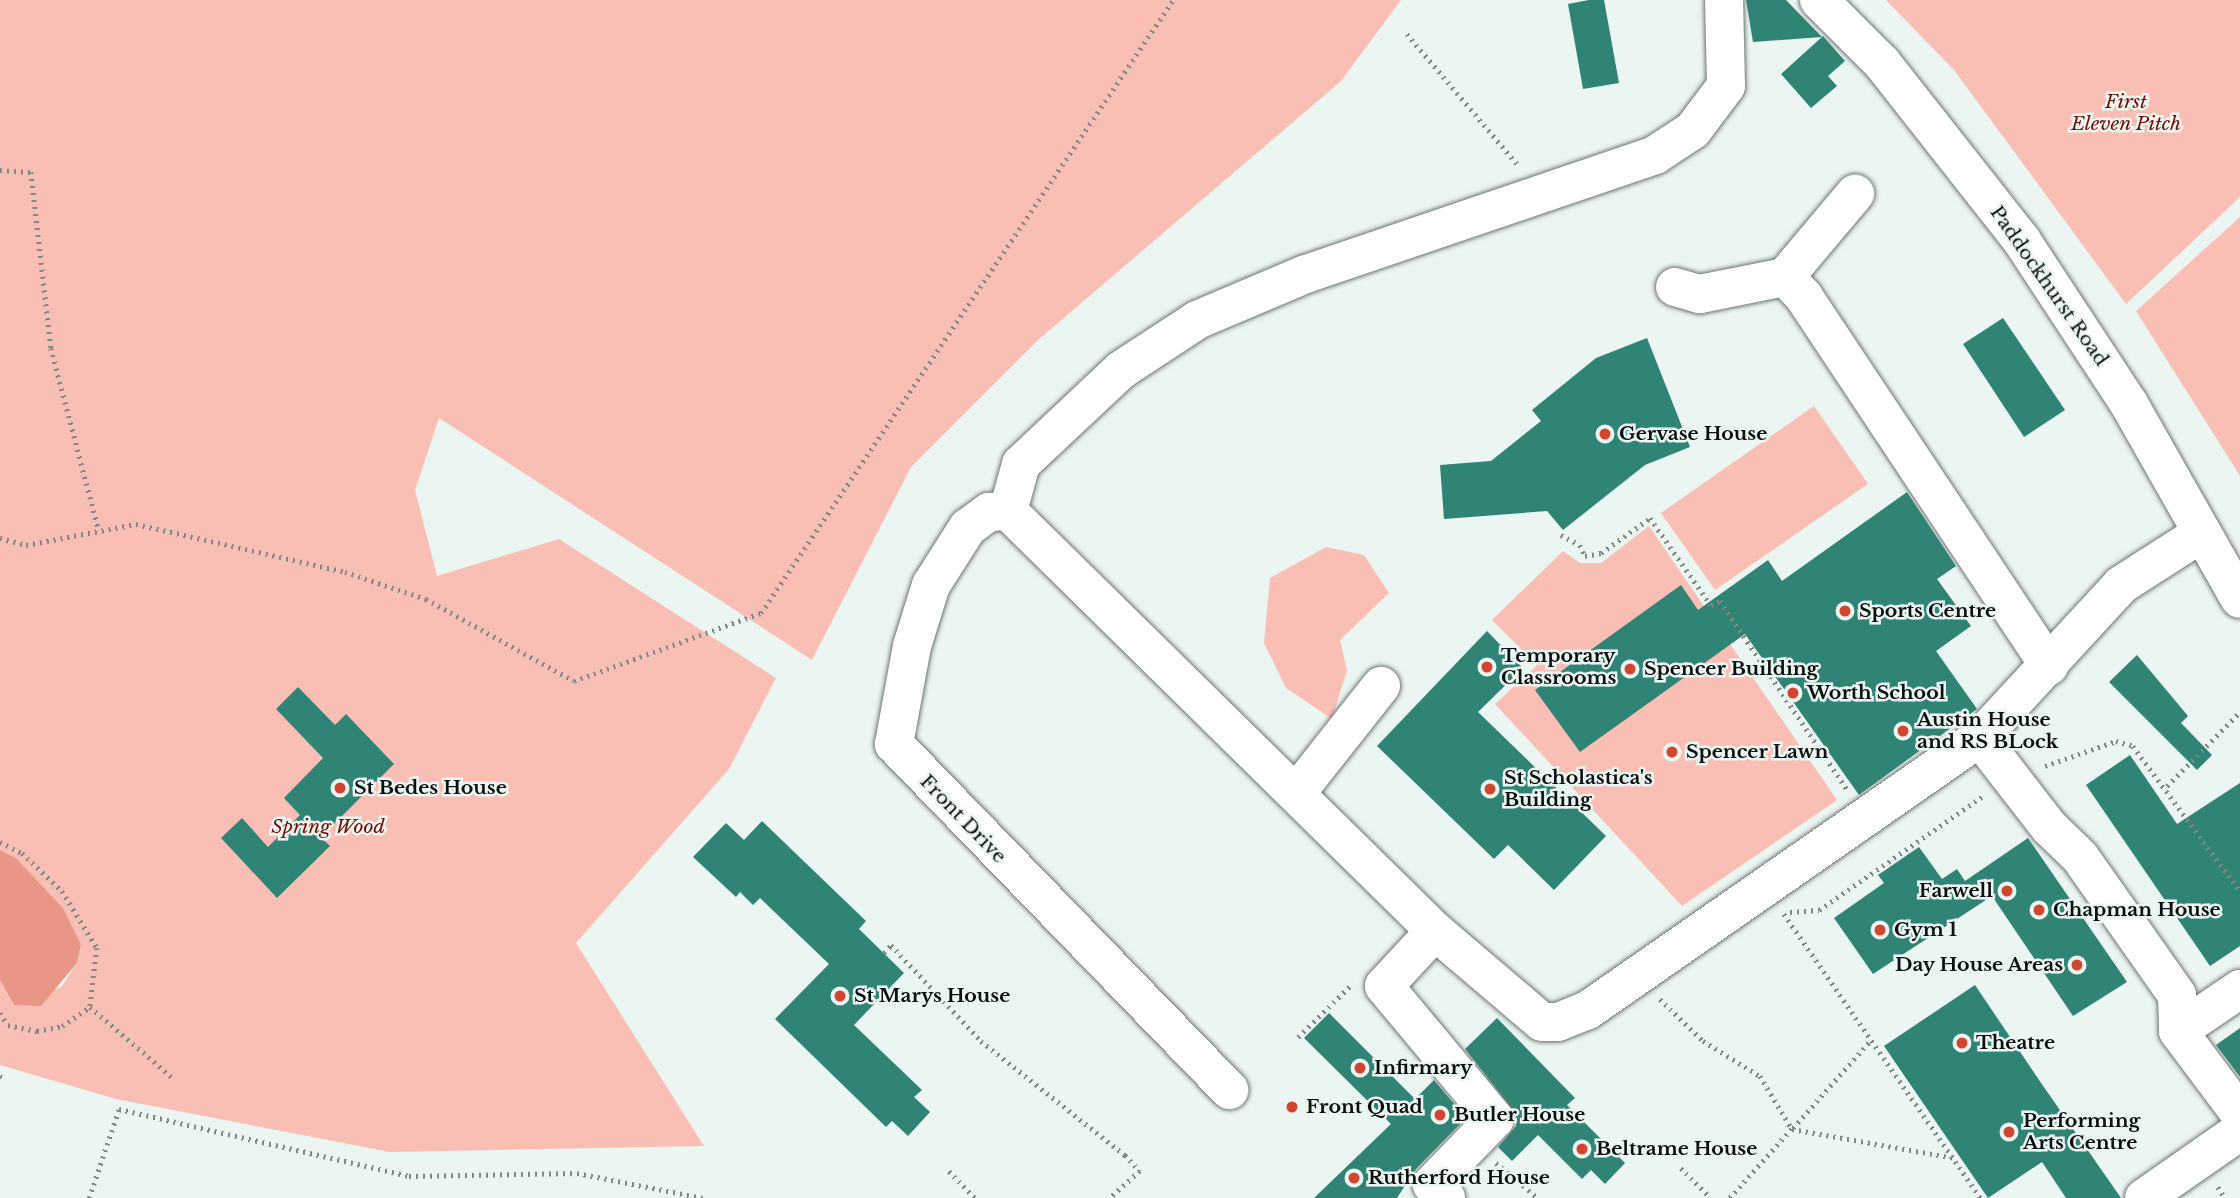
<!DOCTYPE html>
<html>
<head>
<meta charset="utf-8">
<style>
  body { margin:0 }
  #map { position:relative; width:2240px; height:1198px; overflow:hidden; background:#ebf5f2; font-family:"Libre Baskerville",serif }
  div>[style] { position:absolute }
  [style*='--x'] { left:calc(var(--x)*1px); top:calc(var(--y)*1px); width:calc(var(--w)*1px); rotate:calc(var(--a)*1deg) }
  .green>* { inset:0; background:#f9bfb4 }
  .water>* { inset:0; background:#e99686 }
  .building>* { inset:0; background:#308476 }
  .path>* { height:4.5px; margin-top:-2.25px; transform-origin:0; background:repeating-linear-gradient(90deg,#818886 0 2px,transparent 0 7px) }
  .roads { filter:drop-shadow(0 0 2px #6d7573) drop-shadow(0 0 2px #6d7573) }
  .minor>* { height:38px; margin:-19px; padding:0 19px; transform-origin:19px; border-radius:19px; background:#fff }
  .major>* { height:38px; margin:-19px; padding:0 19px; transform-origin:19px; border-radius:19px; background:#fff }
  .dots>* { width:19px; height:19px; translate:-50% -50%; box-sizing:border-box; border:4px solid #ebf5f2; border-radius:50% }
  span { translate:-50% -50%; white-space:nowrap; text-align:center; line-height:1.15; -webkit-text-stroke:5px #ebf5f2; paint-order:stroke }
  .park-label { font-size:19px; color:#710e01; font-style:italic }
  .street-label { font-size:19px; color:#0d1010 }
  .poi-label { font-size:19px; color:#0d1010; font-weight:700 }
  .left { translate:0 -50%; text-align:left }
  .right { translate:-100% -50%; text-align:right }
</style>
</head>
<body>
<div id="map">
  <div class="green">
    <i style="clip-path:polygon(0 0,1401px 0,1341px 81px,1038px 340px,911px 467px,812px 660px,439px 418px,415px 490px,437px 576px,559px 539px,776px 678px,729px 769px,576px 943px,704px 1146px,390px 1152px,116px 1099px,0 1065px,0 980px,14px 1005px,61px 987px,77px 963px,81px 944px,63px 908px,16px 858px,0 850px)"></i>
    <i style="clip-path:polygon(1886px 0,2240px 0,2240px 197px,2126px 304px,1954px 70px)"></i>
    <i style="clip-path:polygon(2240px 217px,2240px 476px,2136px 311px)"></i>
    <i style="clip-path:polygon(1814px 406px,1868px 484px,1715px 590px,1661px 513px)"></i>
    <i style="clip-path:polygon(1649px 526px,1837px 800px,1682px 906px,1495px 704px,1537px 665px,1492px 620px,1563px 551px,1580px 563px,1601px 563px)"></i>
    <i style="clip-path:polygon(1326px 547px,1364px 555px,1389px 593px,1340px 640px,1347px 670px,1332px 719px,1286px 688px,1264px 643px,1270px 578px)"></i>
  </div>
  <div class="water">
    <i style="clip-path:polygon(0 850px,16px 858px,63px 908px,81px 944px,77px 963px,41px 1006px,14px 1005px,0 980px)"></i>
  </div>
  <div class="building">
    <i style="clip-path:polygon(1589px 0,1604px 0,1619px 83px,1583px 89px,1568px 4px)"></i>
    <i style="clip-path:polygon(1746px 0,1786px 0,1822px 37px,1753px 42px)"></i>
    <i style="clip-path:polygon(1823px 36px,1845px 61px,1828px 76px,1837px 86px,1811px 108px,1781px 74px)"></i>
    <i style="clip-path:polygon(2003px 318px,2065px 410px,2024px 437px,1963px 344px)"></i>
    <i style="clip-path:polygon(1647px 338px,1690px 447px,1645px 465px,1563px 530px,1547px 511px,1444px 519px,1440px 465px,1491px 461px,1541px 421px,1532px 410px,1596px 358px)"></i>
    <i style="clip-path:polygon(1907px 492px,1956px 566px,1937px 579px,1971px 626px,1936px 651px,1977px 709px,1859px 795px,1745px 634px,1580px 752px,1535px 690px,1681px 585px,1698px 610px,1768px 560px,1782px 581px)"></i>
    <i style="clip-path:polygon(1487px 631px,1523px 668px,1478px 712px,1606px 836px,1554px 890px,1508px 845px,1494px 859px,1377px 746px)"></i>
    <i style="clip-path:polygon(2137px 655px,2188px 716px,2181px 723px,2212px 755px,2197px 770px,2109px 682px)"></i>
    <i style="clip-path:polygon(298px 687px,335px 725px,346px 714px,394px 764px,321px 837px,330px 846px,277px 898px,221px 838px,242px 818px,268px 847px,300px 815px,284px 798px,323px 758px,276px 709px)"></i>
    <i style="clip-path:polygon(2130px 755px,2177px 824px,2240px 783px,2240px 946px,2210px 966px,2086px 785px)"></i>
    <i style="clip-path:polygon(762px 821px,866px 921px,859px 929px,904px 973px,854px 1025px,922px 1090px,914px 1097px,930px 1112px,908px 1136px,892px 1121px,886px 1127px,775px 1019px,829px 964px,760px 898px,753px 905px,740px 892px,736px 897px,693px 857px,726px 823px,744px 840px)"></i>
    <i style="clip-path:polygon(2028px 838px,2127px 982px,2073px 1016px,1992px 896px,1873px 974px,1834px 918px,1884px 883px,1878px 875px,1919px 847px,1942px 879px,1957px 869px,1965px 881px)"></i>
    <i style="clip-path:polygon(1975px 985px,2039px 1080px,2121px 1198px,2066px 1198px,2042px 1162px,1988px 1198px,1884px 1046px)"></i>
    <i style="clip-path:polygon(1329px 1013px,1415px 1099px,1434px 1080px,1466px 1118px,1416px 1169px,1397px 1198px,1314px 1198px,1391px 1124px,1304px 1038px)"></i>
    <i style="clip-path:polygon(1497px 1018px,1575px 1098px,1567px 1105px,1625px 1163px,1605px 1184px,1591px 1170px,1582px 1179px,1538px 1135px,1512px 1161px,1498px 1147px,1516px 1126px,1516px 1114px,1465px 1049px)"></i>
    <i style="clip-path:polygon(2240px 1028px,2240px 1077px,2216px 1045px)"></i>
  </div>
  <div class="path">
    <i style="--x:1407;--y:34;--w:173;--a:49.7"></i>
    <i style="--x:0;--y:170;--w:31;--a:4"></i>
    <i style="--x:31;--y:172;--w:177;--a:83.5"></i>
    <i style="--x:51;--y:348;--w:189;--a:75.3"></i>
    <i style="--x:1561;--y:535;--w:21;--a:28"></i>
    <i style="--x:1580;--y:545;--w:12;--a:66"></i>
    <i style="--x:1585;--y:556;--w:16;--a:-11"></i>
    <i style="--x:1601;--y:553;--w:60;--a:-35.5"></i>
    <i style="--x:1650;--y:518;--w:106;--a:55"></i>
    <i style="--x:1711;--y:605;--w:10;--a:-24"></i>
    <i style="--x:1720;--y:601;--w:227;--a:56"></i>
    <i style="--x:0;--y:538;--w:27;--a:15"></i>
    <i style="--x:26;--y:545;--w:112;--a:-10.8"></i>
    <i style="--x:136;--y:524;--w:214;--a:12.9"></i>
    <i style="--x:345;--y:572;--w:85;--a:18.4"></i>
    <i style="--x:426;--y:599;--w:169;--a:29"></i>
    <i style="--x:574;--y:681;--w:199;--a:-20"></i>
    <i style="--x:761;--y:613;--w:739;--a:-56.09"></i>
    <i style="--x:2045;--y:766;--w:75;--a:-19.4"></i>
    <i style="--x:2116;--y:741;--w:18;--a:16"></i>
    <i style="--x:2133;--y:746;--w:180;--a:53.6"></i>
    <i style="--x:2167;--y:786;--w:104;--a:-45.4"></i>
    <i style="--x:0;--y:842;--w:25;--a:27"></i>
    <i style="--x:22;--y:853;--w:55;--a:43.5"></i>
    <i style="--x:62;--y:891;--w:67;--a:58.4"></i>
    <i style="--x:97;--y:948;--w:59;--a:96.8"></i>
    <i style="--x:1790;--y:912;--w:29;--a:-4"></i>
    <i style="--x:1819;--y:910;--w:200;--a:-34.8"></i>
    <i style="--x:1784;--y:914;--w:346;--a:55.3"></i>
    <i style="--x:884;--y:953;--w:11;--a:-49"></i>
    <i style="--x:891;--y:945;--w:132;--a:46.8"></i>
    <i style="--x:981;--y:1041;--w:184;--a:38.4"></i>
    <i style="--x:1125;--y:1155;--w:22;--a:47"></i>
    <i style="--x:1140;--y:1171;--w:40;--a:138"></i>
    <i style="--x:1660;--y:999;--w:60;--a:44.3"></i>
    <i style="--x:1703;--y:1041;--w:67;--a:31.6"></i>
    <i style="--x:1760;--y:1076;--w:62;--a:58.9"></i>
    <i style="--x:1792;--y:1129;--w:93;--a:131.9"></i>
    <i style="--x:0;--y:1013;--w:14;--a:56"></i>
    <i style="--x:8;--y:1025;--w:30;--a:12"></i>
    <i style="--x:37;--y:1031;--w:25;--a:-11"></i>
    <i style="--x:62;--y:1026;--w:34;--a:-34"></i>
    <i style="--x:90;--y:1007;--w:108;--a:40.5"></i>
    <i style="--x:1298;--y:1037;--w:73;--a:-44.4"></i>
    <i style="--x:0;--y:1076;--w:4;--a:34"></i>
    <i style="--x:1793;--y:1128;--w:116;--a:-48.5"></i>
    <i style="--x:1792;--y:1129;--w:166;--a:10.1"></i>
    <i style="--x:1496;--y:1163;--w:55;--a:39.8"></i>
    <i style="--x:1681;--y:1168;--w:42;--a:45"></i>
    <i style="--x:949;--y:1171;--w:37;--a:46"></i>
    <i style="--x:2218;--y:1187;--w:13;--a:58"></i>
    <i style="--x:89;--y:1198;--w:94;--a:-71.4"></i>
    <i style="--x:119;--y:1109;--w:298;--a:13"></i>
    <i style="--x:409;--y:1176;--w:168;--a:-1"></i>
    <i style="--x:577;--y:1173;--w:128;--a:11.2"></i>
  </div>
  <div class="roads">
    <div class="minor">
      <i style="--x:1785;--y:277;--w:109;--a:-49.9"></i>
      <i style="--x:1675;--y:287;--w:26;--a:16"></i>
      <i style="--x:1700;--y:294;--w:87;--a:-11.3"></i>
      <i style="--x:1785;--y:277;--w:28;--a:46"></i>
      <i style="--x:1804;--y:297;--w:443;--a:56.4"></i>
      <i style="--x:1008;--y:511;--w:599;--a:44.53"></i>
      <i style="--x:1435;--y:931;--w:140;--a:40.4"></i>
      <i style="--x:1542;--y:1022;--w:16;--a:0"></i>
      <i style="--x:1558;--y:1022;--w:32;--a:-22"></i>
      <i style="--x:1588;--y:1010;--w:477;--a:-34.8"></i>
      <i style="--x:1980;--y:738;--w:208;--a:-47.3"></i>
      <i style="--x:2121;--y:585;--w:96;--a:-32.7"></i>
      <i style="--x:1008;--y:511;--w:49;--a:-74.5"></i>
      <i style="--x:1021;--y:464;--w:137;--a:-43.2"></i>
      <i style="--x:1121;--y:370;--w:91;--a:-33.3"></i>
      <i style="--x:1197;--y:320;--w:118;--a:-22.9"></i>
      <i style="--x:1306;--y:274;--w:369;--a:-18.8"></i>
      <i style="--x:1655;--y:155;--w:45;--a:-33.3"></i>
      <i style="--x:1693;--y:130;--w:55;--a:-53.1"></i>
      <i style="--x:1726;--y:86;--w:86;--a:-91.3"></i>
      <i style="--x:1008;--y:511;--w:19;--a:177"></i>
      <i style="--x:989;--y:512;--w:26;--a:144"></i>
      <i style="--x:968;--y:527;--w:69;--a:122.5"></i>
      <i style="--x:931;--y:585;--w:64;--a:107.3"></i>
      <i style="--x:912;--y:646;--w:100;--a:100.4"></i>
      <i style="--x:894;--y:744;--w:482;--a:45.9"></i>
      <i style="--x:1980;--y:738;--w:113;--a:52.2"></i>
      <i style="--x:2049;--y:827;--w:43;--a:44.1"></i>
      <i style="--x:2080;--y:857;--w:169;--a:54.9"></i>
      <i style="--x:2177;--y:995;--w:36;--a:88"></i>
      <i style="--x:2178;--y:1031;--w:104;--a:53.2"></i>
      <i style="--x:1298;--y:791;--w:134;--a:-51.7"></i>
      <i style="--x:1435;--y:931;--w:75;--a:132.8"></i>
      <i style="--x:1384;--y:986;--w:173;--a:50.2"></i>
      <i style="--x:1495;--y:1119;--w:91;--a:134.1"></i>
      <i style="--x:1432;--y:1184;--w:20;--a:45"></i>
      <i style="--x:2178;--y:1031;--w:75;--a:-34.1"></i>
      <i style="--x:2144;--y:1198;--w:117;--a:-34.9"></i>
    </div>
    <div class="major">
      <i style="--x:1819;--y:0;--w:89;--a:45"></i>
      <i style="--x:1882;--y:63;--w:226;--a:51.8"></i>
      <i style="--x:2022;--y:241;--w:195;--a:56.7"></i>
      <i style="--x:2129;--y:404;--w:224;--a:60.4"></i>
    </div>
  </div>
  <div class="dots">
    <i style="left:1605px;top:434px;background:#d24630"></i>
    <i style="left:1845px;top:611px;background:#d24630"></i>
    <i style="left:1487px;top:667px;background:#d24630"></i>
    <i style="left:1630px;top:669px;background:#d24630"></i>
    <i style="left:1793px;top:693px;background:#d24630"></i>
    <i style="left:1903px;top:731px;background:#d24630"></i>
    <i style="left:1672px;top:752px;background:#d24630"></i>
    <i style="left:340px;top:788px;background:#d24630"></i>
    <i style="left:1490px;top:789px;background:#d24630"></i>
    <i style="left:2007px;top:891px;background:#d24630"></i>
    <i style="left:2039px;top:910px;background:#d24630"></i>
    <i style="left:1880px;top:930px;background:#d24630"></i>
    <i style="left:2077px;top:965px;background:#d24630"></i>
    <i style="left:840px;top:996px;background:#d24630"></i>
    <i style="left:1962px;top:1043px;background:#d24630"></i>
    <i style="left:1360px;top:1068px;background:#d24630"></i>
    <i style="left:1292px;top:1107px;background:#d24630"></i>
    <i style="left:1440px;top:1115px;background:#d24630"></i>
    <i style="left:2009px;top:1132px;background:#d24630"></i>
    <i style="left:1582px;top:1149px;background:#d24630"></i>
    <i style="left:1354px;top:1178px;background:#d24630"></i>
  </div>
  <div class="park-label">
    <span style="left:2126px;top:113px">First<br>Eleven Pitch</span>
    <span style="left:328px;top:827px">Spring Wood</span>
  </div>
  <div class="street-label">
    <span style="left:2049px;top:286px;rotate:55deg">Paddockhurst Road</span>
    <span style="left:963px;top:819px;rotate:46deg">Front Drive</span>
  </div>
  <div class="poi-label">
    <span class="left" style="left:1619px;top:434px">Gervase House</span>
    <span class="left" style="left:1859px;top:611px">Sports Centre</span>
    <span class="left" style="left:1501px;top:667px">Temporary<br>Classrooms</span>
    <span class="left" style="left:1644px;top:669px">Spencer Building</span>
    <span class="left" style="left:1807px;top:693px">Worth School</span>
    <span class="left" style="left:1917px;top:731px">Austin House<br>and RS BLock</span>
    <span class="left" style="left:1686px;top:752px">Spencer Lawn</span>
    <span class="left" style="left:1504px;top:789px">St Scholastica's<br>Building</span>
    <span class="left" style="left:354px;top:788px">St Bedes House</span>
    <span class="right" style="left:1993px;top:891px">Farwell</span>
    <span class="left" style="left:2053px;top:910px">Chapman House</span>
    <span class="left" style="left:1894px;top:930px">Gym 1</span>
    <span class="right" style="left:2063px;top:965px">Day House Areas</span>
    <span class="left" style="left:854px;top:996px">St Marys House</span>
    <span class="left" style="left:1976px;top:1043px">Theatre</span>
    <span class="left" style="left:1374px;top:1068px">Infirmary</span>
    <span class="left" style="left:1306px;top:1107px">Front Quad</span>
    <span class="left" style="left:1454px;top:1115px">Butler House</span>
    <span class="left" style="left:2023px;top:1132px">Performing<br>Arts Centre</span>
    <span class="left" style="left:1596px;top:1149px">Beltrame House</span>
    <span class="left" style="left:1368px;top:1178px">Rutherford House</span>
  </div>
</div>
</body>
</html>
